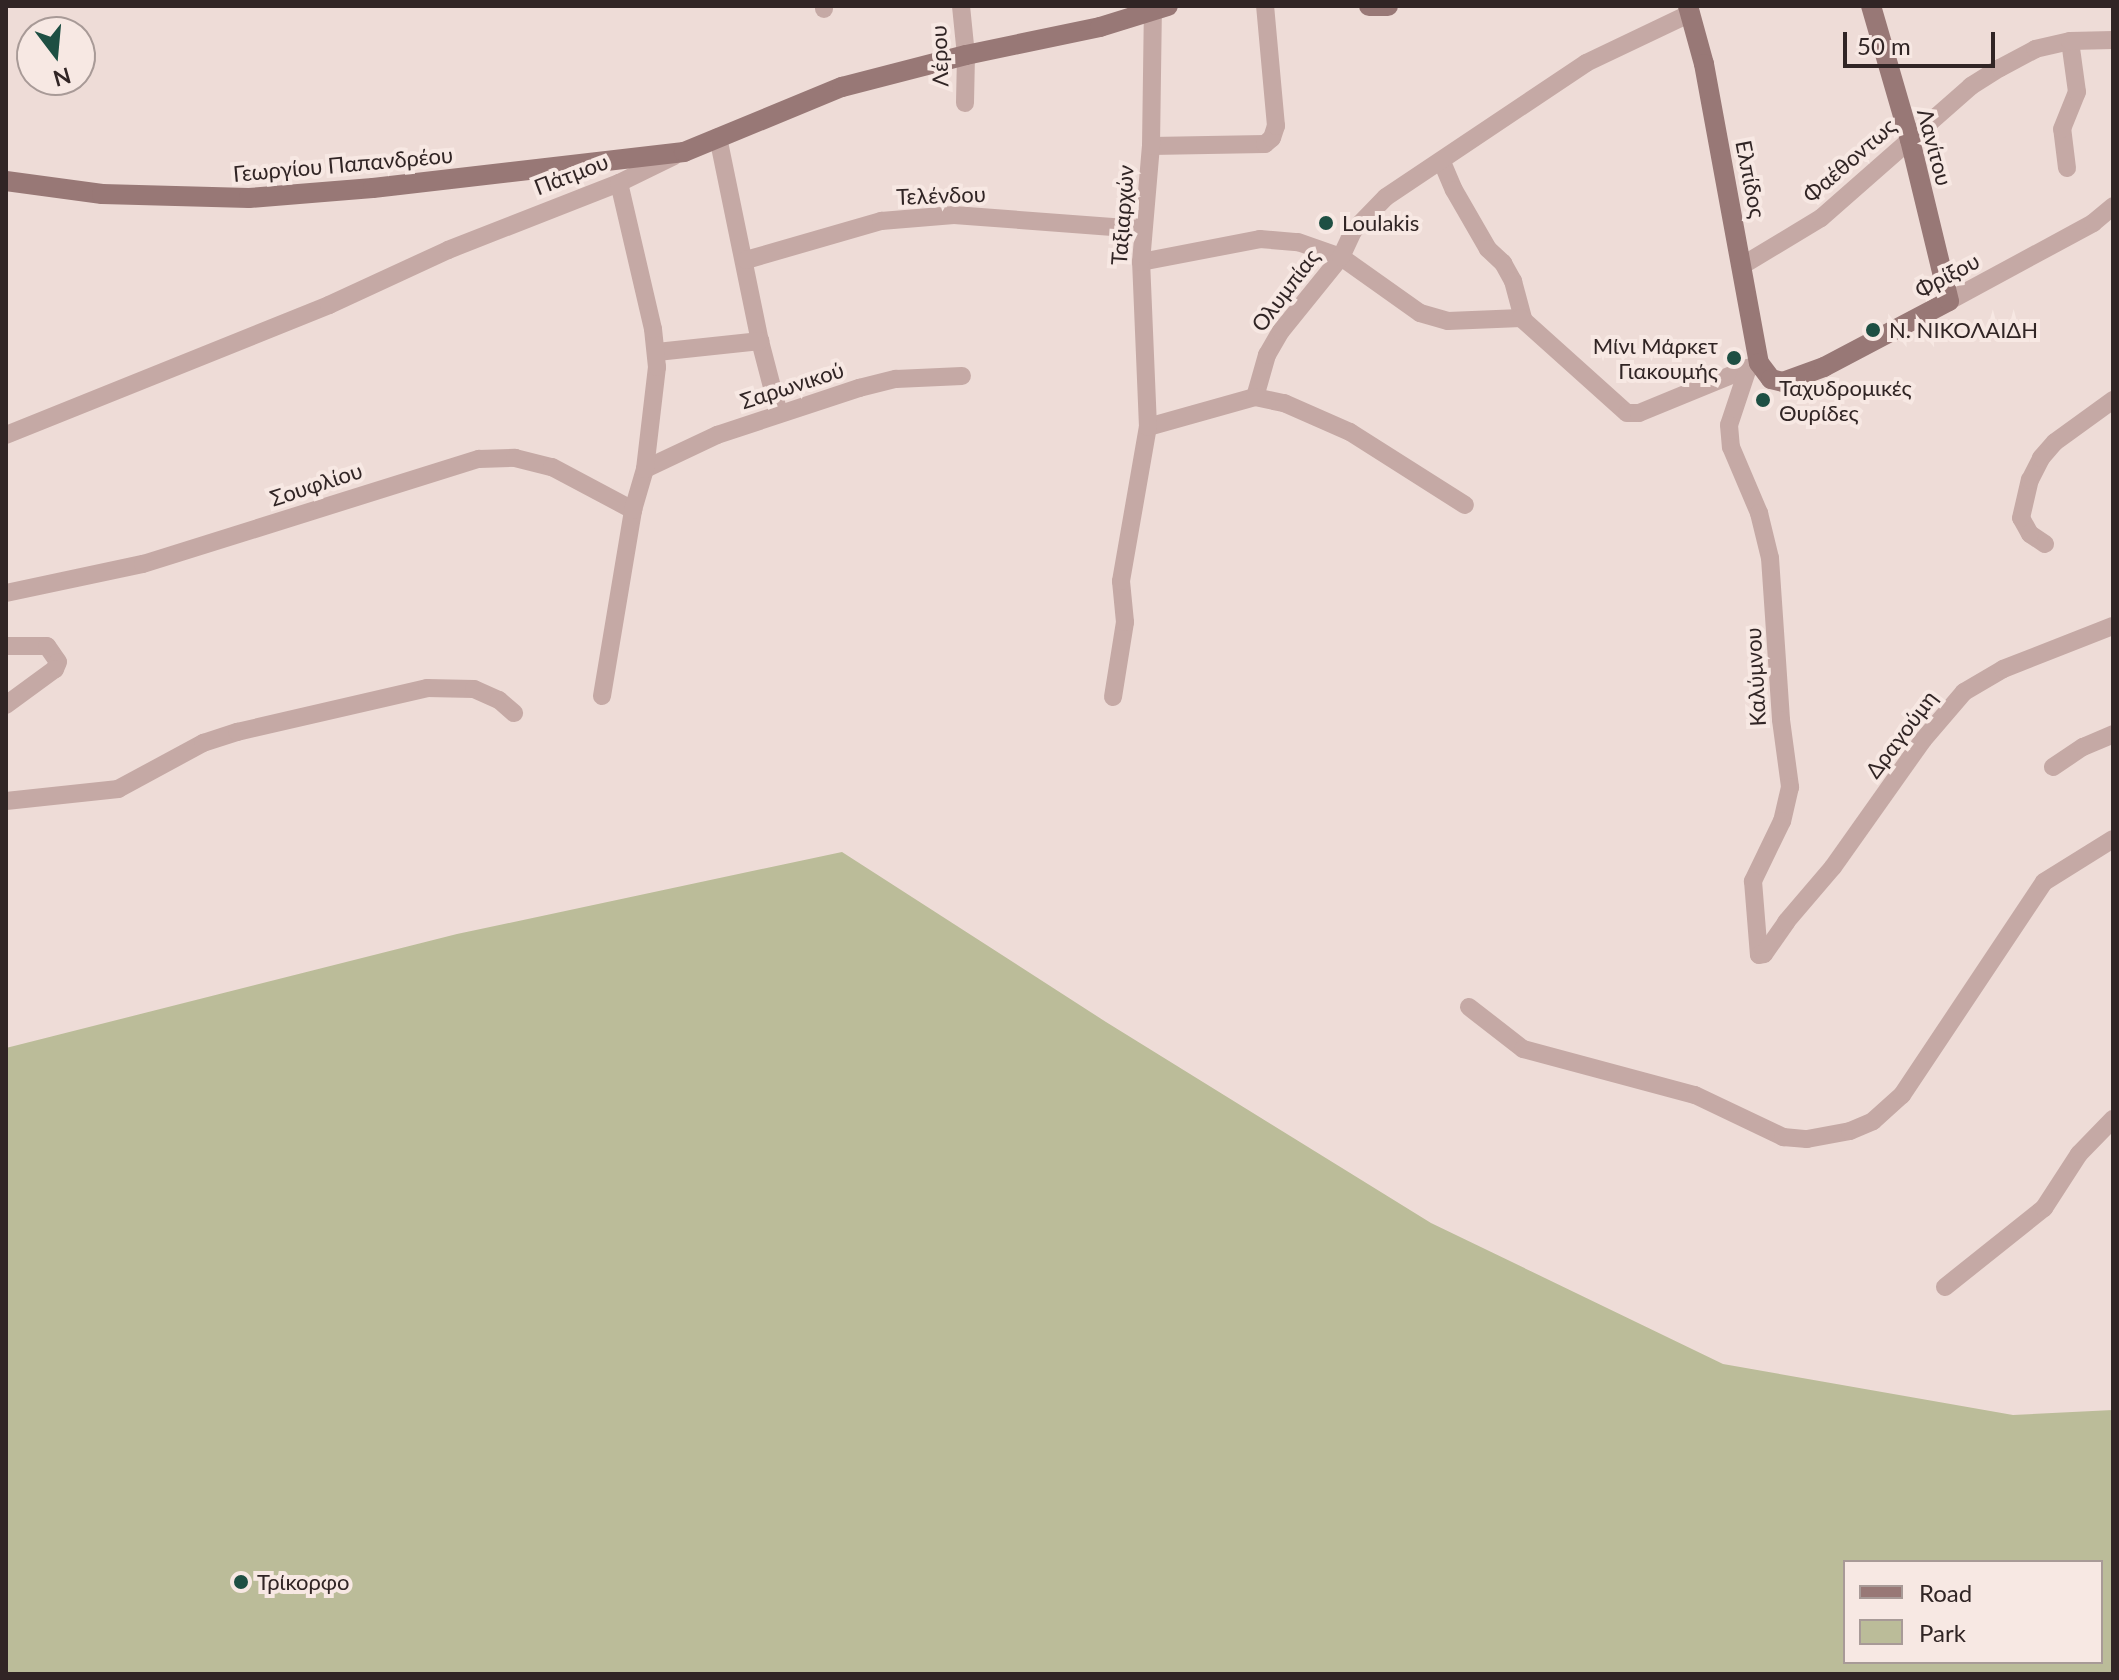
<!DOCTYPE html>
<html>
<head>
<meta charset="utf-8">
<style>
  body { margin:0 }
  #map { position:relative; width:2119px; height:1680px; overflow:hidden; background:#eedcd7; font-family:Lato,sans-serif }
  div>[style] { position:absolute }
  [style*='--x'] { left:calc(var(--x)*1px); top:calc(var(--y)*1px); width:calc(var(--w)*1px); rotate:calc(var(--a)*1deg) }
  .green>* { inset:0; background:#bbbc99 }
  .street>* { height:18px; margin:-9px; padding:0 9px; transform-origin:9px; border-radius:9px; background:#c5a9a5 }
  .secondary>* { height:20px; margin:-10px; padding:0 10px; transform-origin:10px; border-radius:10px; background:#987876 }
  .dots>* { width:22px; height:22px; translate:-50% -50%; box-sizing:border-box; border:4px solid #f7e8e3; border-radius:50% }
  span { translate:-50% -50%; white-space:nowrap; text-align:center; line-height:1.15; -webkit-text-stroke:8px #f7e8e3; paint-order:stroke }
  .street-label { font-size:22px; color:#312525 }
  .poi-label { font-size:22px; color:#312525 }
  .left { translate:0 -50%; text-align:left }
  .right { translate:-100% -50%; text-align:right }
  .frame { position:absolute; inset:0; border:8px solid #312525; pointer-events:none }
  .legend { position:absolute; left:1843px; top:1560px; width:260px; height:104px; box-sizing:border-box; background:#f7e8e3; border:2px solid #a89a97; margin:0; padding:10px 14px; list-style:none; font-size:24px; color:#312525 }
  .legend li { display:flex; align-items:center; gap:16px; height:40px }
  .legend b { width:40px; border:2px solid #a89a97 }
  .north { position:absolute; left:16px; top:16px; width:80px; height:80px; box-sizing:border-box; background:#f7e8e3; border:2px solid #a89a97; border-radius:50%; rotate:164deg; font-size:22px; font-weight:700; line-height:32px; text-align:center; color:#312525 }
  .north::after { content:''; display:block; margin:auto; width:28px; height:36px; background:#1e4f43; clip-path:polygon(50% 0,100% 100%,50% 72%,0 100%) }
  .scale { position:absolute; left:1843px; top:32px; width:152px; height:36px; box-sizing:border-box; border:4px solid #312525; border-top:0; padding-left:10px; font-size:24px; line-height:28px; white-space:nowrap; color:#312525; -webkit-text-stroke:6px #f7e8e3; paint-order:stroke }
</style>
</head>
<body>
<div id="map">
  <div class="green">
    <i style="clip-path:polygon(evenodd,842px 852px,1106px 1022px,1431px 1223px,1723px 1364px,2013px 1415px,2113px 1410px,2113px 1674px,6px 1674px,6px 1048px,457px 934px,842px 852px,1845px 1562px,2101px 1562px,2101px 1662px,1845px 1662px,1845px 1562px)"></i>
  </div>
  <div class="street">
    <i style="--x:824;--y:6;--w:3;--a:90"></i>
    <i style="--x:961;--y:6;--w:49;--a:84.2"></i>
    <i style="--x:966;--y:55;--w:48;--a:91.2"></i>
    <i style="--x:718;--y:137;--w:208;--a:78.4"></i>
    <i style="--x:760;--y:341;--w:75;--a:75.4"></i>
    <i style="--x:1151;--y:146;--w:114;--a:-1"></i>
    <i style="--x:1265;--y:144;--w:9;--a:-41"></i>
    <i style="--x:1272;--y:138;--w:13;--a:-72"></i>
    <i style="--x:1276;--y:126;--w:121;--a:-95.2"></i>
    <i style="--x:1442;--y:162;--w:30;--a:67"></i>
    <i style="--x:1454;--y:190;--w:68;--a:60"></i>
    <i style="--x:1488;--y:249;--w:21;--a:43"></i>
    <i style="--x:1503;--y:263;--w:21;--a:61"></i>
    <i style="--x:1513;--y:281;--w:39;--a:75"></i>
    <i style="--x:2067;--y:168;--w:39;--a:-97"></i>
    <i style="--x:2062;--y:129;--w:40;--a:-68"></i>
    <i style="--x:2077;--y:92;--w:51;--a:-97.8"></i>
    <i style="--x:746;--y:260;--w:141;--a:-16.1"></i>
    <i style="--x:881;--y:221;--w:73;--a:-4.7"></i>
    <i style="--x:954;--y:215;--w:189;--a:4.3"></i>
    <i style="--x:1141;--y:262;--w:121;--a:-10.9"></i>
    <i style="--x:1260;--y:239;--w:38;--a:5"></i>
    <i style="--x:1298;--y:242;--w:46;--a:19.2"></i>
    <i style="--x:1341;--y:257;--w:97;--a:35.3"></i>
    <i style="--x:1420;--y:313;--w:29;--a:16"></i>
    <i style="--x:1448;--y:321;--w:73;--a:-2.4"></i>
    <i style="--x:1521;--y:318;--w:142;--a:41.9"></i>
    <i style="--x:1627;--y:413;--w:12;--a:0"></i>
    <i style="--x:1639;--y:413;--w:126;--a:-22.3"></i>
    <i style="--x:1743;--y:265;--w:91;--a:-31.1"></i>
    <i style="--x:1821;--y:218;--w:200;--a:-41.3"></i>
    <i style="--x:1971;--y:86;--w:34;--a:-32"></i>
    <i style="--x:2000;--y:68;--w:40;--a:-28"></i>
    <i style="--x:2035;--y:49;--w:36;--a:-13"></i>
    <i style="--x:2070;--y:41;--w:43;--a:-1.3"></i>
    <i style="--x:1949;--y:301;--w:164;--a:-28.4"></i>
    <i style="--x:2093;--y:223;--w:26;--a:-40"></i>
    <i style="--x:657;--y:352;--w:104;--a:-6.1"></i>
    <i style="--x:1748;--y:368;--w:60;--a:108.4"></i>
    <i style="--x:1729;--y:425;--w:22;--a:85"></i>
    <i style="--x:1731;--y:447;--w:72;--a:67"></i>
    <i style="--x:1759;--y:513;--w:46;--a:76.3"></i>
    <i style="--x:1770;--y:558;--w:162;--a:86.1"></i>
    <i style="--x:1781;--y:720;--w:68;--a:82.3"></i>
    <i style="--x:1790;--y:787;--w:35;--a:103"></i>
    <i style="--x:1782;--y:821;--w:67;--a:115.8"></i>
    <i style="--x:1753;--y:881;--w:74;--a:85.4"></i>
    <i style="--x:1759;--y:955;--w:5;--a:-11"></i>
    <i style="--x:1764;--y:954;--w:39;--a:-55"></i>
    <i style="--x:1786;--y:922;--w:72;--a:-49.5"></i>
    <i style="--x:1833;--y:867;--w:156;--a:-54.7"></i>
    <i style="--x:1923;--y:740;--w:63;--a:-49.5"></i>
    <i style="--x:1964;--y:692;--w:45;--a:-30.5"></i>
    <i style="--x:2003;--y:669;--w:118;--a:-21.4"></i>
    <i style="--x:1255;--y:397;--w:44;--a:-74.1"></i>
    <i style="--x:1267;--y:355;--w:28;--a:-60"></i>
    <i style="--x:1281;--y:331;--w:95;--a:-51"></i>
    <i style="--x:1341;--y:257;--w:29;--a:-65"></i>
    <i style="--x:1353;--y:231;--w:47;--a:-45.9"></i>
    <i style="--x:1386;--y:197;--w:241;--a:-33.8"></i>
    <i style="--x:1586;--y:63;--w:116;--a:-25.5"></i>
    <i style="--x:1148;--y:427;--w:111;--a:-15.7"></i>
    <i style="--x:1255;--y:397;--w:30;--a:12"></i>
    <i style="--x:1284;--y:403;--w:72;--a:23.7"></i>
    <i style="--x:1350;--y:432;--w:136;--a:32.4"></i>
    <i style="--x:6;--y:435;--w:348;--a:-21.9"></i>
    <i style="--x:329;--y:305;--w:131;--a:-24.8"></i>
    <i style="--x:448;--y:250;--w:184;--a:-21.4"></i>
    <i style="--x:619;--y:183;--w:61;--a:-26.1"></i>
    <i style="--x:645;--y:469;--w:80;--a:-25.3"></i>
    <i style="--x:717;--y:435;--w:150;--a:-18.3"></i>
    <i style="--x:859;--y:388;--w:38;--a:-14"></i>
    <i style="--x:896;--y:379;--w:66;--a:-2.6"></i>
    <i style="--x:2045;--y:544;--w:18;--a:-146"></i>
    <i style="--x:2030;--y:534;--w:18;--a:-119"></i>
    <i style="--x:2021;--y:518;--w:39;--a:-77"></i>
    <i style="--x:2030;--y:480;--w:25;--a:-63"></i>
    <i style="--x:2041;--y:458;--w:21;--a:-49"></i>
    <i style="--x:2055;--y:442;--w:72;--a:-35.9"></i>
    <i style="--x:6;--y:593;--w:140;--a:-12"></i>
    <i style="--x:143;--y:564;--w:352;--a:-17.4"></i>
    <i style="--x:479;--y:459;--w:36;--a:-2"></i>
    <i style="--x:515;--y:458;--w:38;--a:14"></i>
    <i style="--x:552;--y:467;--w:92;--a:28"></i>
    <i style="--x:6;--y:646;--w:41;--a:0"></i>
    <i style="--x:47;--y:646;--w:19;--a:55"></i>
    <i style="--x:58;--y:662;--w:8;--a:113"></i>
    <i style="--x:55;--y:669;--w:61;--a:143.7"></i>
    <i style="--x:602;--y:696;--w:189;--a:-80.5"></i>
    <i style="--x:633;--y:510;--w:43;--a:-73.7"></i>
    <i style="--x:645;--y:469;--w:103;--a:-83.3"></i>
    <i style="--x:657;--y:367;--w:38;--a:-96"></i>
    <i style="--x:653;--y:329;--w:150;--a:-103.1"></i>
    <i style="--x:1113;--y:697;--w:76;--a:-80.9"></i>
    <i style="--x:1125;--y:622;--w:41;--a:-95.6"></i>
    <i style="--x:1121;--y:581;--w:156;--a:-80.1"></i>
    <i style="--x:1148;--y:427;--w:165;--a:-92.4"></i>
    <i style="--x:1141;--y:262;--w:116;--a:-85.1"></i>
    <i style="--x:1151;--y:146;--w:140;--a:-89.2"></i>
    <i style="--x:2053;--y:767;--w:36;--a:-34"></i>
    <i style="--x:2083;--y:747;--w:33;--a:-23"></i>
    <i style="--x:6;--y:801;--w:113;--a:-6.1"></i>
    <i style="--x:118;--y:789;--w:97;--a:-28.4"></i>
    <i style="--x:203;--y:743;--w:36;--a:-18"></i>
    <i style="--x:237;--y:732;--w:195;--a:-13"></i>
    <i style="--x:427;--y:688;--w:47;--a:1.2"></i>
    <i style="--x:474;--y:689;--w:27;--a:24"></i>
    <i style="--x:499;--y:700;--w:20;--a:41"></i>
    <i style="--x:1469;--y:1007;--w:68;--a:37.9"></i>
    <i style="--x:1523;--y:1049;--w:178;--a:15"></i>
    <i style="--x:1695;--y:1095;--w:98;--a:25.5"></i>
    <i style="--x:1783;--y:1137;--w:24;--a:5"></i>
    <i style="--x:1807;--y:1139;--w:44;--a:-10.5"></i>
    <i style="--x:1850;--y:1131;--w:25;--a:-23"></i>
    <i style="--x:1873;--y:1121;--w:39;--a:-42"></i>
    <i style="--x:1902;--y:1095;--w:256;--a:-56.3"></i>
    <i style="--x:2044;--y:882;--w:81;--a:-31.9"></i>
    <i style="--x:1945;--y:1287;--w:127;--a:-38.6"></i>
    <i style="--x:2044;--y:1208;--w:64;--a:-57.1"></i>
    <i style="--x:2079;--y:1154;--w:49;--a:-45.8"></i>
  </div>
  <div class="secondary">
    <i style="--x:1369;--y:6;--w:19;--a:0"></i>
    <i style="--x:1688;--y:6;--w:60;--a:74.6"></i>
    <i style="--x:1704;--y:64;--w:304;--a:79.6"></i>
    <i style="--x:1759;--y:363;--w:20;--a:53"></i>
    <i style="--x:1771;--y:379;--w:12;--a:14"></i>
    <i style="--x:1783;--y:382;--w:44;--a:-20.1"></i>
    <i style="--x:1824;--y:367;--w:141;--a:-27.8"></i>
    <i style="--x:1949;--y:301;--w:166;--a:-103.6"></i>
    <i style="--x:1910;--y:140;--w:140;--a:-106.2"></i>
    <i style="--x:6;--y:181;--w:97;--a:7.7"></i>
    <i style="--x:102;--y:194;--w:147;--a:1.6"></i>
    <i style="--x:249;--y:198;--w:124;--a:-4.6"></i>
    <i style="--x:373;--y:188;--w:313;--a:-6.6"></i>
    <i style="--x:684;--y:152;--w:171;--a:-22.4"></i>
    <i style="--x:842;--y:87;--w:128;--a:-14.5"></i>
    <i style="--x:966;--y:55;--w:137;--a:-11.8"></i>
    <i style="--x:1100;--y:27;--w:71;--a:-17.2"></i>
  </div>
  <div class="dots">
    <i style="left:1326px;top:223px;background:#1e4f43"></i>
    <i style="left:1873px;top:330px;background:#1e4f43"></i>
    <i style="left:1734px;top:358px;background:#1e4f43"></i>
    <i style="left:1763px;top:400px;background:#1e4f43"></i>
    <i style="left:241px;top:1582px;background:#1e4f43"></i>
  </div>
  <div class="street-label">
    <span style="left:939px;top:56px;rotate:-92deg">Λέρου</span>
    <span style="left:1935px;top:147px;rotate:75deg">Λανίτου</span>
    <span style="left:1849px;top:160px;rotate:-41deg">Φαέθοντως</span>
    <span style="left:343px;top:164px;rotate:-5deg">Γεωργίου Παπανδρέου</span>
    <span style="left:571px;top:174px;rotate:-21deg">Πάτμου</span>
    <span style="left:1751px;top:179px;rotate:79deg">Ελπίδος</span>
    <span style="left:941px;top:195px;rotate:-2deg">Τελένδου</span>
    <span style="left:1122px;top:215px;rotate:-86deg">Ταξιαρχών</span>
    <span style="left:1947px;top:275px;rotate:-28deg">Φρίξου</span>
    <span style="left:1285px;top:290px;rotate:-53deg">Ολυμπίας</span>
    <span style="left:792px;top:385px;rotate:-18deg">Σαρωνικού</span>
    <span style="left:316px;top:484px;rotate:-18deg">Σουφλίου</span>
    <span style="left:1755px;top:677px;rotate:-93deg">Καλύμνου</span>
    <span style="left:1901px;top:734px;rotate:-53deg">Δραγούμη</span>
  </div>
  <div class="poi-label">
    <span class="left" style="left:1342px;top:223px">Loulakis</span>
    <span class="left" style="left:1889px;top:330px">Ν. ΝΙΚΟΛΑΙΔΗ</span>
    <span class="right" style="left:1718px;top:358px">Μίνι Μάρκετ<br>Γιακουμής</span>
    <span class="left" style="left:1779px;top:400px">Ταχυδρομικές<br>Θυρίδες</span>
    <span class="left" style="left:257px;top:1582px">Τρίκορφο</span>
  </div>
  <div class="frame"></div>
  <ul class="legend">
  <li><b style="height:10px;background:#987876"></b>Road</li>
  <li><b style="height:22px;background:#bbbc99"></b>Park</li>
  </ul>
  <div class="north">N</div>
  <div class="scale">50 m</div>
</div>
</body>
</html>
